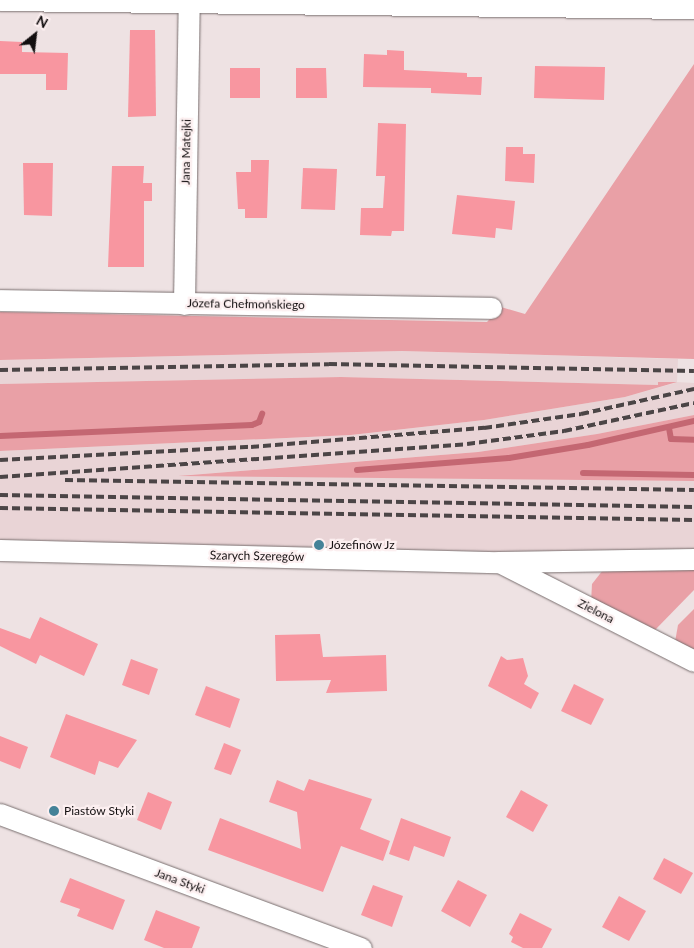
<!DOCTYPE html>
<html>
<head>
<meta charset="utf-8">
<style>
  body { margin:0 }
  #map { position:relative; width:694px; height:948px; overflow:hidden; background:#eee2e3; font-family:Lato,sans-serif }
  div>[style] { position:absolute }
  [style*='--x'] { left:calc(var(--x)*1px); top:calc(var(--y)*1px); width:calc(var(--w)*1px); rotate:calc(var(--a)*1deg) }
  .built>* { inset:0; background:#e9d4d6 }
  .green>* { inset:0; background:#e9a0a6 }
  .stream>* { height:6px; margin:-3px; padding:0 3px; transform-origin:3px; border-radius:3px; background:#c46772 }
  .building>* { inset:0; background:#f896a0 }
  .roads { filter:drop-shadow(0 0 1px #796f6f) drop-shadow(0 0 1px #796f6f) }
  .minor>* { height:21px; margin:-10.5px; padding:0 10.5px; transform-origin:10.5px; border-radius:10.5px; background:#fff }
  .rail>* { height:4px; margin-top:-2px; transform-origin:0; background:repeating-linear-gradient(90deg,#4b4546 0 8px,transparent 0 12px) }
  .dots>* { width:14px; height:14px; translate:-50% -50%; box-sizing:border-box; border:2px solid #fceff0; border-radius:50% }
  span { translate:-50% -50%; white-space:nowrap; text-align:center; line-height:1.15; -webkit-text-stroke:4.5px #fceff0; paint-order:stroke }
  .street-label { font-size:12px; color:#130f10 }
  .poi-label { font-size:12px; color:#130f10 }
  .left { translate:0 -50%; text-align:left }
  .north { position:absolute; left:10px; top:10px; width:50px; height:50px; -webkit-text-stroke:4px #fceff0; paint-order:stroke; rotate:29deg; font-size:14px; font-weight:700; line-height:20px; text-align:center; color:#130f10 }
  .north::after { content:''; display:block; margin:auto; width:18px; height:22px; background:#130f10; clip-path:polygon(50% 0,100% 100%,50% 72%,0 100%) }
</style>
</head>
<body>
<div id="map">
  <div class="built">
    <i style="clip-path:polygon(402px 351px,678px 359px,677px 382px,694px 383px,694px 415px,597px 434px,478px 452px,189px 475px,694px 481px,694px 551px,360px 553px,0 546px,0 451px,352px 435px,484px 420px,625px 397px,675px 383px,658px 382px,658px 385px,341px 377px,0 384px,0 360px)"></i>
  </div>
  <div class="green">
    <i style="clip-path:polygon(694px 64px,694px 359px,402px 351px,0 360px,0 312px,487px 322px,501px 307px,525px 314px)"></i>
    <i style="clip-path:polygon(341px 377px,658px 385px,658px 382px,677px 382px,625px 397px,484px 420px,351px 435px,0 451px,0 384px)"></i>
    <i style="clip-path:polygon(694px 415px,694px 481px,178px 476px,478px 452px,597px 434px)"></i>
    <i style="clip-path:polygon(694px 569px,694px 590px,655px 630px,591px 603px,592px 584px,603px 570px)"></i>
    <i style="clip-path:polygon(694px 609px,694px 656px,675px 642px,678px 625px)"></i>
  </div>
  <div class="stream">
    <i style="--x:669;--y:428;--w:11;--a:80"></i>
    <i style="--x:671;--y:439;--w:23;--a:2"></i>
    <i style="--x:0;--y:436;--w:252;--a:-2.5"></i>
    <i style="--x:252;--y:425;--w:8;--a:-23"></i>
    <i style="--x:259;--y:422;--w:9;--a:-69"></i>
    <i style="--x:357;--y:470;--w:152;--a:-4.5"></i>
    <i style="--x:509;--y:458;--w:80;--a:-9.3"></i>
    <i style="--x:588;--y:445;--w:109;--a:-12.8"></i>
    <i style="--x:583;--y:473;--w:111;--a:1"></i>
  </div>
  <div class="building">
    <i style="clip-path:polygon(130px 30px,155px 30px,156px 116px,128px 117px)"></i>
    <i style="clip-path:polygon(0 41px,22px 42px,22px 52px,68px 53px,67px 90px,46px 90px,46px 74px,0 74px)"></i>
    <i style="clip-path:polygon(387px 50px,404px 51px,404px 70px,467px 73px,467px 77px,482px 77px,481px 95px,431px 93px,431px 88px,363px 87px,364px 54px,387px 55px)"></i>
    <i style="clip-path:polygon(535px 66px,605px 67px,604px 100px,534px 98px)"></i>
    <i style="clip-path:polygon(230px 68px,260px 68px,260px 98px,230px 98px)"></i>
    <i style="clip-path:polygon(296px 68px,326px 68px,327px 98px,296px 98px)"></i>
    <i style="clip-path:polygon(378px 123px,406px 124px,404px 231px,392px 231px,391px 236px,360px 235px,361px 208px,383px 208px,385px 176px,376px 176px)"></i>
    <i style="clip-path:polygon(506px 147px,523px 147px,523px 154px,535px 154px,534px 183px,505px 181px)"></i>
    <i style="clip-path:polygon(251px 160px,269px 160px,267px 218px,245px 218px,245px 209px,238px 209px,236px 172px,251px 172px)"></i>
    <i style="clip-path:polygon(23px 163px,53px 163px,52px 216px,24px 215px)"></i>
    <i style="clip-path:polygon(112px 166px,144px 166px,143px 183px,152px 183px,152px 201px,144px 201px,144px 267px,108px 267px)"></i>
    <i style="clip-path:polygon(303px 168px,337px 169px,335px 210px,301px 209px)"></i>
    <i style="clip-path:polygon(457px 195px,515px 201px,512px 230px,496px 228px,495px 238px,452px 234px)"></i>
    <i style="clip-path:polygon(40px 617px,98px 644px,84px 676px,40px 655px,36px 664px,0 646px,0 628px,30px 639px)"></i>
    <i style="clip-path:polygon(320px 634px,323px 657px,386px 655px,387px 691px,326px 693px,331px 680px,276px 681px,275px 635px)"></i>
    <i style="clip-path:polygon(501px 656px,507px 660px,523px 658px,528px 676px,524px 684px,539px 693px,531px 709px,488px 686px)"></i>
    <i style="clip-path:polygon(131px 659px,158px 669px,149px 695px,122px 685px)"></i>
    <i style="clip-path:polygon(574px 684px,604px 699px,591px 725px,561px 711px)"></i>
    <i style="clip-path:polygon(206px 686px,240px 699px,230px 728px,195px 715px)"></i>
    <i style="clip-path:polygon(66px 714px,85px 721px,137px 740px,118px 768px,99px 761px,95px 775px,50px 757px)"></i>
    <i style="clip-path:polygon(0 736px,28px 747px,20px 769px,0 761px)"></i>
    <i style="clip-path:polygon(224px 743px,241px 750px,231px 775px,214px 769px)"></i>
    <i style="clip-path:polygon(309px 779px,372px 799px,360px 829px,390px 841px,383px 861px,341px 846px,323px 892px,208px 850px,220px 818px,301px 849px,297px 812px,269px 802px,277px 780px,304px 791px)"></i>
    <i style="clip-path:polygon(521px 790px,548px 805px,533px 832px,506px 817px)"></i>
    <i style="clip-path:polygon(148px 792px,172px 802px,161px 830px,137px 820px)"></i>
    <i style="clip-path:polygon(401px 818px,451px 837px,444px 857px,414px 846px,409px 861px,389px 854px)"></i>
    <i style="clip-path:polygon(664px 858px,693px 873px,681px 894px,653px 879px)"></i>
    <i style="clip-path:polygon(70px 878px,125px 900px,113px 930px,77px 916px,80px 909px,60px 902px)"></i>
    <i style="clip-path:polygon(458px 880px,487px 895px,470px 927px,441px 911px)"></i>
    <i style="clip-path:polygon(373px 885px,403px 896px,392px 927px,361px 915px)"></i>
    <i style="clip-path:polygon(619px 896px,646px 911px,629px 941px,602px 927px)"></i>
    <i style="clip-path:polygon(156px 910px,200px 927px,192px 948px,164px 948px,144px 940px)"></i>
    <i style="clip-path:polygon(520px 913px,552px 929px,542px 948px,523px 948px,511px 942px,513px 937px,509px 934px)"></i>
  </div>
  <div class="roads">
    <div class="minor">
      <i style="--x:0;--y:0;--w:694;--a:0.66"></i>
      <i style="--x:0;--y:300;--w:491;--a:0.9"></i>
      <i style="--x:184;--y:304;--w:304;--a:-89.1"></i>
      <i style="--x:0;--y:550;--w:498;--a:1.4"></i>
      <i style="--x:498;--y:562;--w:196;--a:-0.9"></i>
      <i style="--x:503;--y:564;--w:214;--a:26.9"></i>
      <i style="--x:0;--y:814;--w:385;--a:20.4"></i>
    </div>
  </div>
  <div class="rail">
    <i style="--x:0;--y:370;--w:329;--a:-1"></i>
    <i style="--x:329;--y:364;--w:365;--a:1.1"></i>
    <i style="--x:0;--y:460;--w:251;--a:-3"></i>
    <i style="--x:251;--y:447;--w:234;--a:-4.7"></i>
    <i style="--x:484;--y:428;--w:98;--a:-8.2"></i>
    <i style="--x:581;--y:414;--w:116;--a:-12.5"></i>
    <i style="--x:0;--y:477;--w:468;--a:-4"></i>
    <i style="--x:467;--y:444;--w:98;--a:-7.6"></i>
    <i style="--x:564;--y:431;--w:133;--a:-12.2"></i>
    <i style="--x:65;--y:480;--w:629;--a:0.91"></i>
    <i style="--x:0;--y:495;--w:694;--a:0.99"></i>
    <i style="--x:0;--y:508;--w:694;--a:0.99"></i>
  </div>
  <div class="dots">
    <i style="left:319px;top:545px;background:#448298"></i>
    <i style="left:54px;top:811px;background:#448298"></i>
  </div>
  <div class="street-label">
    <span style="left:186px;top:152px;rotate:-89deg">Jana Matejki</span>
    <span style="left:246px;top:304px;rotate:1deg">Józefa Chełmońskiego</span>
    <span style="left:257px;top:556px;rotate:1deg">Szarych Szeregów</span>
    <span style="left:596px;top:611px;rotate:27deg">Zielona</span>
    <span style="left:180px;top:881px;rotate:20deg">Jana Styki</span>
  </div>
  <div class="poi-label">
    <span class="left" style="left:329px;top:545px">Józefinów Jz</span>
    <span class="left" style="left:64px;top:811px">Piastów Styki</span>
  </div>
  <div class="north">N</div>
</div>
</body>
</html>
